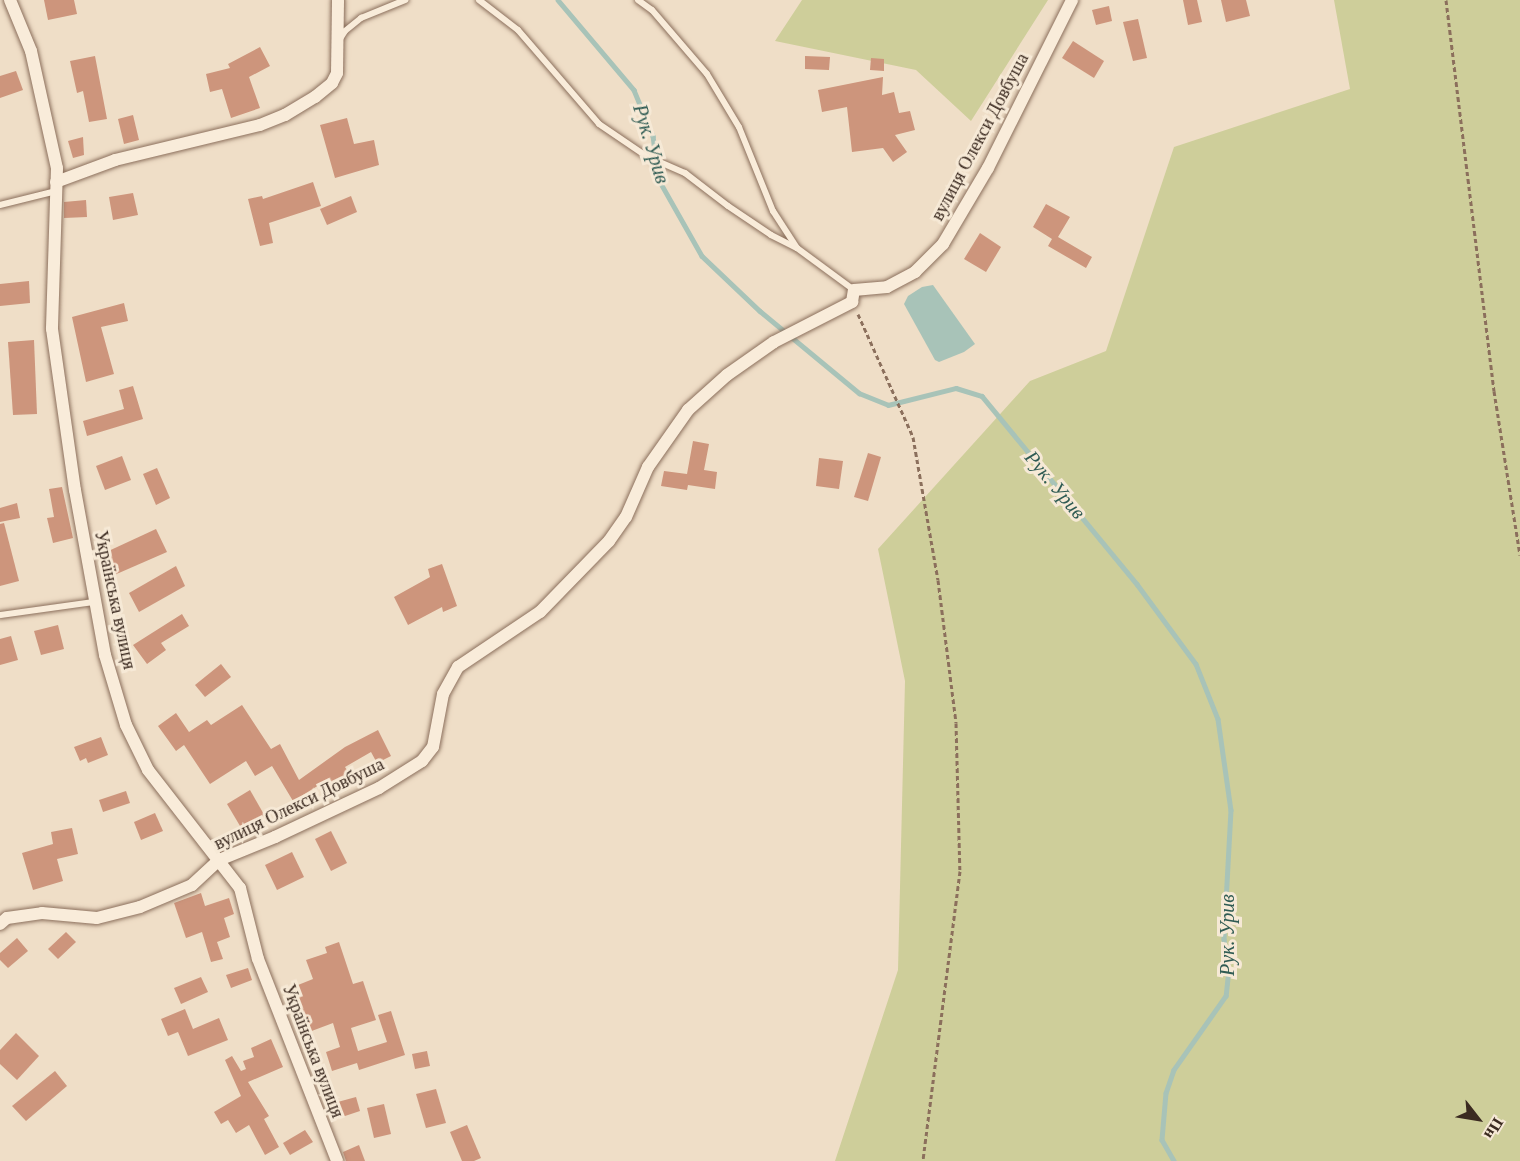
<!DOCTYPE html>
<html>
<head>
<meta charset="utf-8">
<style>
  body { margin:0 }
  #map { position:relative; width:1520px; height:1161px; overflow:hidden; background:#efdec7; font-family:"Times New Roman",serif }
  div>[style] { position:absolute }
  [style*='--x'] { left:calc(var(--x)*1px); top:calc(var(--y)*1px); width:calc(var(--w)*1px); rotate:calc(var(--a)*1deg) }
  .green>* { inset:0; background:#cece9a }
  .water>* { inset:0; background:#a8c3b8 }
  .stream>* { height:4.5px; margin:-2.25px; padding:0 2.25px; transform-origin:2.25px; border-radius:2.25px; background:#a8c3b8 }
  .building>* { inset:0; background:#cd957c }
  .path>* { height:3px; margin-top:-1.5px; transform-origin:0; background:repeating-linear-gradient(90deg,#8b6f5c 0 4.5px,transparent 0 7.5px) }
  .roads { filter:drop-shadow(0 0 2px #8b6f5c) drop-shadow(0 0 2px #8b6f5c) }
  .service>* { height:6px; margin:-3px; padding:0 3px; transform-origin:3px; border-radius:3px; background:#f9ecda }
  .minor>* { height:12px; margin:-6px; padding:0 6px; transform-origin:6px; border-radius:6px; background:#f9ecda }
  span { translate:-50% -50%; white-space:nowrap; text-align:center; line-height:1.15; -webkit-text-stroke:6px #f6e9d6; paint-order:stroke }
  .street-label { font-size:18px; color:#3b2a20 }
  .water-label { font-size:20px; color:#2f5b53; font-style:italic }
  .north { position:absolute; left:1448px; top:1089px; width:60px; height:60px; -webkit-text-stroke:4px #f6e9d6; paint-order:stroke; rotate:121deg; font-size:16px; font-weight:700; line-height:24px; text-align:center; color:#3b2a20 }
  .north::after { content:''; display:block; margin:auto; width:21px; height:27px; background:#3b2a20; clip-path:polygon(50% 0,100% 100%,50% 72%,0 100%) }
</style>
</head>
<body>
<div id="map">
  <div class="green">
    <i style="clip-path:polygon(802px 0,1048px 0,971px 121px,916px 70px,775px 41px)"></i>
    <i style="clip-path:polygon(1334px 0,1520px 0,1520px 1161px,835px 1161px,898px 970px,905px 681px,878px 549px,1030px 381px,1106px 351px,1174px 147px,1350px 89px)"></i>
  </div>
  <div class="water">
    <i style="clip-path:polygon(933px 285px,975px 344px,964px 352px,939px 362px,935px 360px,904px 304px,908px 296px,922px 287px)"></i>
  </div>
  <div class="stream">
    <i style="--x:558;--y:0;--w:118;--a:49.8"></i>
    <i style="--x:634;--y:90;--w:50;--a:67.6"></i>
    <i style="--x:653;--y:136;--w:44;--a:82.2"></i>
    <i style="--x:659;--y:180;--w:87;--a:60.5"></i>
    <i style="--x:702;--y:256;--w:80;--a:43.5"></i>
    <i style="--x:760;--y:311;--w:129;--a:39.6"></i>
    <i style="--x:859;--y:393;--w:31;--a:22"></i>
    <i style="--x:888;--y:405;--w:70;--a:-14"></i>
    <i style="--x:956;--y:388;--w:27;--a:17"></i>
    <i style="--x:982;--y:396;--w:244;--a:50.5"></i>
    <i style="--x:1137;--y:584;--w:99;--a:53.6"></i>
    <i style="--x:1196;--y:664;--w:59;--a:68.2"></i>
    <i style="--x:1218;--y:719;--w:92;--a:81.9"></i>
    <i style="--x:1231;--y:810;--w:129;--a:93.1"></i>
    <i style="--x:1224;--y:939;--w:30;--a:81"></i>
    <i style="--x:1229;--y:969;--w:27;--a:96"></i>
    <i style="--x:1226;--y:996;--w:90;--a:125.1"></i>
    <i style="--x:1174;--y:1070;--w:24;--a:109"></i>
    <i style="--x:1166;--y:1093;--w:47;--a:94.9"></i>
    <i style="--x:1162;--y:1140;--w:24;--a:60"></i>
  </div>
  <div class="building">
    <i style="clip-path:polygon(44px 0,74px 0,77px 14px,48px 20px)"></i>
    <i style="clip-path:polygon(1183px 0,1197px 0,1202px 22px,1188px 25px)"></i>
    <i style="clip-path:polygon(1221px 0,1246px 0,1250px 16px,1226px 22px)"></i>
    <i style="clip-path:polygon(1109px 6px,1112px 21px,1096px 25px,1092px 10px)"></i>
    <i style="clip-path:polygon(1138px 19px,1147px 58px,1133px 61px,1123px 22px)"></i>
    <i style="clip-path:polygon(1073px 41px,1104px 61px,1094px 78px,1062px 58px)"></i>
    <i style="clip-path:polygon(260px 47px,270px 66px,249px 77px,260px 108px,231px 118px,222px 89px,210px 92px,206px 74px,230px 68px,228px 64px)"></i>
    <i style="clip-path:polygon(95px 56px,107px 119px,89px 122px,83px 91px,77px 93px,70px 61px)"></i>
    <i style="clip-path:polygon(805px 56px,830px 57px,829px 70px,805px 69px)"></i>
    <i style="clip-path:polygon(871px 58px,884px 59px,884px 71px,870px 70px)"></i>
    <i style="clip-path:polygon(16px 71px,23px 90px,0 98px,0 76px)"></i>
    <i style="clip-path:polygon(883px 77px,882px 95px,894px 92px,899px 113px,910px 111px,915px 130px,895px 135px,907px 152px,893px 162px,883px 148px,852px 152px,847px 107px,822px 112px,818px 90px)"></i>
    <i style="clip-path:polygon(133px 115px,139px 140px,124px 144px,118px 119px)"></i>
    <i style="clip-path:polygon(347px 118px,354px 144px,374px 140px,379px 165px,335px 178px,320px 125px)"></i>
    <i style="clip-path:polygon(83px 137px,84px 155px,73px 158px,68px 141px)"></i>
    <i style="clip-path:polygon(313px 182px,321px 206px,269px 223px,273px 243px,260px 246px,248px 199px,262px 196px,263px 199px)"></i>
    <i style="clip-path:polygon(133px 193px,138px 215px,113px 220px,109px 197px)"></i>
    <i style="clip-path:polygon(351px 196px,357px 212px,327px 225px,320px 209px)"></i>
    <i style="clip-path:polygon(86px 200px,87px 217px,64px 218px,64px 202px)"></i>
    <i style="clip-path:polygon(1046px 204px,1070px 217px,1058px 237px,1092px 257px,1086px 268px,1048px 246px,1052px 239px,1033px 227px)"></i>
    <i style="clip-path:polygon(980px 233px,1001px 247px,986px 272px,964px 259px)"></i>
    <i style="clip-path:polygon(29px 281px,30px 303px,0 306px,0 284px)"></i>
    <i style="clip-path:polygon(124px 303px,128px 321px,101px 327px,114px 374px,86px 382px,72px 317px)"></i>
    <i style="clip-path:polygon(34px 340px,37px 414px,13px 415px,8px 342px)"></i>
    <i style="clip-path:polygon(133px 386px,143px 419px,87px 436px,83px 421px,124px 409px,119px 390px)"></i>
    <i style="clip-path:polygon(693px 441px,709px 444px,704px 470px,717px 472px,715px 489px,688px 485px,687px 490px,661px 486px,664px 471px,687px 474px)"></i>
    <i style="clip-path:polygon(868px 453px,881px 457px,868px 501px,854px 497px)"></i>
    <i style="clip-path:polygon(122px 456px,131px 480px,105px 490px,96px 466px)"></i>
    <i style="clip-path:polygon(819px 458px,843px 461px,839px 489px,816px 486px)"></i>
    <i style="clip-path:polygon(157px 468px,170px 498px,156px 505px,143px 474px)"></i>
    <i style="clip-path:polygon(62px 487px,73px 538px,53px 543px,47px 518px,54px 517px,49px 489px)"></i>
    <i style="clip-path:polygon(17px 503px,20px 518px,0 522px,0 508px)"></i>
    <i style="clip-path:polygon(4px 523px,19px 581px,0 586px,0 524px)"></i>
    <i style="clip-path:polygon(156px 529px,167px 552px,112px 576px,102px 554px)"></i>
    <i style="clip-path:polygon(442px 564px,457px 606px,443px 612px,442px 607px,408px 625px,394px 597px,430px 577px,428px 569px)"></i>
    <i style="clip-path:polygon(176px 566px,185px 586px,139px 612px,129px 593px)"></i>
    <i style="clip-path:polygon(182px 614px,189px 626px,161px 643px,166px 650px,147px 664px,133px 645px)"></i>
    <i style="clip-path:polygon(58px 625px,64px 649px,41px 655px,34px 631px)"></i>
    <i style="clip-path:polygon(11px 636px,18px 660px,0 665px,0 639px)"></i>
    <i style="clip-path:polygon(221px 664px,231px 677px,205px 697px,195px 685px)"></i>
    <i style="clip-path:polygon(242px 705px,271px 749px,280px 744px,299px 780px,345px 747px,378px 730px,391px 756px,377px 763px,371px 752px,345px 767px,352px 778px,331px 793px,324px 782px,293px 801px,272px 766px,255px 776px,246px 761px,210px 784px,184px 745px,176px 751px,158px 726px,176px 713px,189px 732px,207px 720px,211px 725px)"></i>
    <i style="clip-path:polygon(101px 737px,108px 755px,88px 763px,86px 758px,80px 761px,74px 747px)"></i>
    <i style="clip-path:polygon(250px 790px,266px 818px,243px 831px,227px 804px)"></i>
    <i style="clip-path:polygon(126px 791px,130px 803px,103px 812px,99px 800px)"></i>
    <i style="clip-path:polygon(155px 813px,163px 831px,141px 840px,134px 822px)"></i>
    <i style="clip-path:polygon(72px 828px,78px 854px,57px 859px,63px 881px,33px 890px,22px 853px,53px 844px,51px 832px)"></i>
    <i style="clip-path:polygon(331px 831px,347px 863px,331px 871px,315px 839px)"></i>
    <i style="clip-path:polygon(292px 852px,304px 877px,277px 890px,265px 865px)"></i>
    <i style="clip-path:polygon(201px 893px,205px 906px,229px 898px,234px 914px,224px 918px,230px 937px,217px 942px,223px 959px,211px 962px,202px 932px,186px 938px,174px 903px)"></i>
    <i style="clip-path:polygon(66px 932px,76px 942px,58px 959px,48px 949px)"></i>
    <i style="clip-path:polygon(17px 938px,28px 951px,8px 968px,0 960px,0 953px)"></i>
    <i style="clip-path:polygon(339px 942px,353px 984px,363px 981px,376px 1020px,351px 1028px,358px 1051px,387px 1042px,378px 1015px,391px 1011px,405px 1055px,359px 1070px,357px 1063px,332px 1071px,326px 1052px,340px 1047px,333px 1023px,309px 1032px,293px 987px,313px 979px,306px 960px,327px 953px,325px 947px)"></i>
    <i style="clip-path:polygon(248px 968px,252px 980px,231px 988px,226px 975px)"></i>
    <i style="clip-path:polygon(201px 977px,208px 992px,181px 1004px,174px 988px)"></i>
    <i style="clip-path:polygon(185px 1009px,193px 1029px,219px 1018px,228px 1040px,188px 1056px,178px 1032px,168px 1036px,161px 1019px)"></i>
    <i style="clip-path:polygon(16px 1033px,39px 1056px,17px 1080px,0 1064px,0 1050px)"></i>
    <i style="clip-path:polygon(271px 1039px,283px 1067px,248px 1082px,269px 1116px,264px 1119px,279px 1147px,265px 1155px,249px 1125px,236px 1133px,228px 1120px,221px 1124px,214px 1112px,241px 1096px,225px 1060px,232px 1056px,241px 1071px,246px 1069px,243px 1061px,254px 1057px,251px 1048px)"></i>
    <i style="clip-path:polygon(427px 1051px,430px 1066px,415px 1069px,412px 1054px)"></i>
    <i style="clip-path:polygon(55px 1071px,67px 1086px,26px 1121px,12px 1106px)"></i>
    <i style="clip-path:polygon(436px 1089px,446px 1123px,426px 1128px,416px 1094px)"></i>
    <i style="clip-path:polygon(356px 1097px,360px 1111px,339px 1118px,334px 1103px)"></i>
    <i style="clip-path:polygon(384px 1104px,391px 1134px,374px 1138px,367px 1108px)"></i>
    <i style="clip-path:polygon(467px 1125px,481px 1158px,474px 1161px,462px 1161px,450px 1132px)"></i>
    <i style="clip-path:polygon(305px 1130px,313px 1142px,290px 1155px,283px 1143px)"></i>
    <i style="clip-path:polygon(359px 1145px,365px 1161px,346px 1161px,343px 1152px)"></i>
  </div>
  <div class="path">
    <i style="--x:1446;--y:0;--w:394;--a:83"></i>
    <i style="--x:1494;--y:391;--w:166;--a:81"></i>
    <i style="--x:858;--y:314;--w:135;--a:65.9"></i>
    <i style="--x:913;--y:437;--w:145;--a:80.1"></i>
    <i style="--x:938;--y:580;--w:144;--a:82.8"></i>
    <i style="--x:956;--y:723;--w:148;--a:88.5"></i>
    <i style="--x:960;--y:871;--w:292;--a:97.3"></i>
  </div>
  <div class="roads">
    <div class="service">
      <i style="--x:479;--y:0;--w:49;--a:37.6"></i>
      <i style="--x:518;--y:30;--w:124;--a:49.2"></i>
      <i style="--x:599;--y:124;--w:57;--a:34.2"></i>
      <i style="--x:646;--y:156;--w:43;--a:23.6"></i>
      <i style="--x:685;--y:173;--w:54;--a:37.5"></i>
      <i style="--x:728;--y:206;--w:52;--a:34"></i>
      <i style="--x:771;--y:235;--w:29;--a:27"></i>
      <i style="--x:638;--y:0;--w:17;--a:36"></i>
      <i style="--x:652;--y:10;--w:84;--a:49.3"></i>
      <i style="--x:707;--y:74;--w:62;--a:58.9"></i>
      <i style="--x:739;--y:127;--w:91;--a:68"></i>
      <i style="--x:773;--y:211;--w:44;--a:57"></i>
      <i style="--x:797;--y:248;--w:71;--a:36.4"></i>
      <i style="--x:340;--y:39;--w:9;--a:-58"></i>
      <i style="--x:345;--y:31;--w:21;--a:-39"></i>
      <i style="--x:361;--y:18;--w:48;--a:-22.2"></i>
      <i style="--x:0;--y:205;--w:58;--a:-14"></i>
      <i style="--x:0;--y:615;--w:95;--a:-7.9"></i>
    </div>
    <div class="minor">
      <i style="--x:10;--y:0;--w:55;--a:67.6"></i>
      <i style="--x:31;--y:51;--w:120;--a:77.5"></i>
      <i style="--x:57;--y:168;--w:161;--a:91.8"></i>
      <i style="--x:52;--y:329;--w:163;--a:81.9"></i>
      <i style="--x:75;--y:490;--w:168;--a:79.7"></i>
      <i style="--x:105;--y:655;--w:73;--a:73.3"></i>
      <i style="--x:126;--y:725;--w:50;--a:63.9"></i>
      <i style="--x:148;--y:770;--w:150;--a:52.1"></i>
      <i style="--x:240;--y:888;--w:73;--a:75.8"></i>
      <i style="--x:258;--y:959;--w:217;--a:68.6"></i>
      <i style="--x:56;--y:182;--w:63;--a:-20.4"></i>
      <i style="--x:115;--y:160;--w:149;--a:-13.6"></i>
      <i style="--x:260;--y:125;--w:27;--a:-22"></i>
      <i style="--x:285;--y:115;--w:35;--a:-31"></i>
      <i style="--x:315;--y:97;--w:22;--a:-39"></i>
      <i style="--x:332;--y:83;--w:11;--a:-63"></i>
      <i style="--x:337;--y:73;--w:73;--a:-89.2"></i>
      <i style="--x:0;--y:924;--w:9;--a:-41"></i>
      <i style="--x:7;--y:918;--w:35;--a:-8"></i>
      <i style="--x:42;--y:913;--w:55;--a:5.2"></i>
      <i style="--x:97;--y:918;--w:44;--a:-14.3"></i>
      <i style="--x:140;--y:907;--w:56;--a:-22.9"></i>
      <i style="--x:192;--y:885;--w:37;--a:-43"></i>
      <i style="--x:219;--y:860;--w:61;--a:-22.3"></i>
      <i style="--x:275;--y:837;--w:115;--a:-25.2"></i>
      <i style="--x:379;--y:788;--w:51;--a:-32.1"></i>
      <i style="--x:422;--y:761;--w:18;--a:-52"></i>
      <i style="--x:433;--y:747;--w:54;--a:-79.3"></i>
      <i style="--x:443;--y:694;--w:31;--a:-61"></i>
      <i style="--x:458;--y:667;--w:99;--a:-33.9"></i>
      <i style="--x:540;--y:612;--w:99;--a:-45.8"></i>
      <i style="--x:609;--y:541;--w:29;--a:-55"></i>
      <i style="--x:626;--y:517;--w:55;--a:-66.3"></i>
      <i style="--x:648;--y:467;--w:70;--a:-54.9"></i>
      <i style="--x:688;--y:410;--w:52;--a:-41.9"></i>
      <i style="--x:727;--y:375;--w:57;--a:-35.1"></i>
      <i style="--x:774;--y:342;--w:88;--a:-27.1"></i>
      <i style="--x:852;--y:302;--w:12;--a:-81"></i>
      <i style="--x:854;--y:290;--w:33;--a:-5"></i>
      <i style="--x:887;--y:287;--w:32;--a:-28"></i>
      <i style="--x:915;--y:272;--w:40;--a:-45"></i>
      <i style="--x:943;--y:244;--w:88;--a:-59.4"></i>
      <i style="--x:988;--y:168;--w:188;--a:-63.4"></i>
    </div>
  </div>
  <div class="street-label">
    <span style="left:980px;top:137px;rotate:-62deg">вулиця Олекси Довбуша</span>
    <span style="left:115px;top:600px;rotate:78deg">Українська вулиця</span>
    <span style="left:299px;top:804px;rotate:-26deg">вулиця Олекси Довбуша</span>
    <span style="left:313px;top:1051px;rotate:69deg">Українська вулиця</span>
  </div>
  <div class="water-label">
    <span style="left:651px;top:144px;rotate:73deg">Рук. Урив</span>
    <span style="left:1055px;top:485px;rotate:50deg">Рук. Урив</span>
    <span style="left:1227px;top:935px;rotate:-90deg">Рук. Урив</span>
  </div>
  <div class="north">Пн</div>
</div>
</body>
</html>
